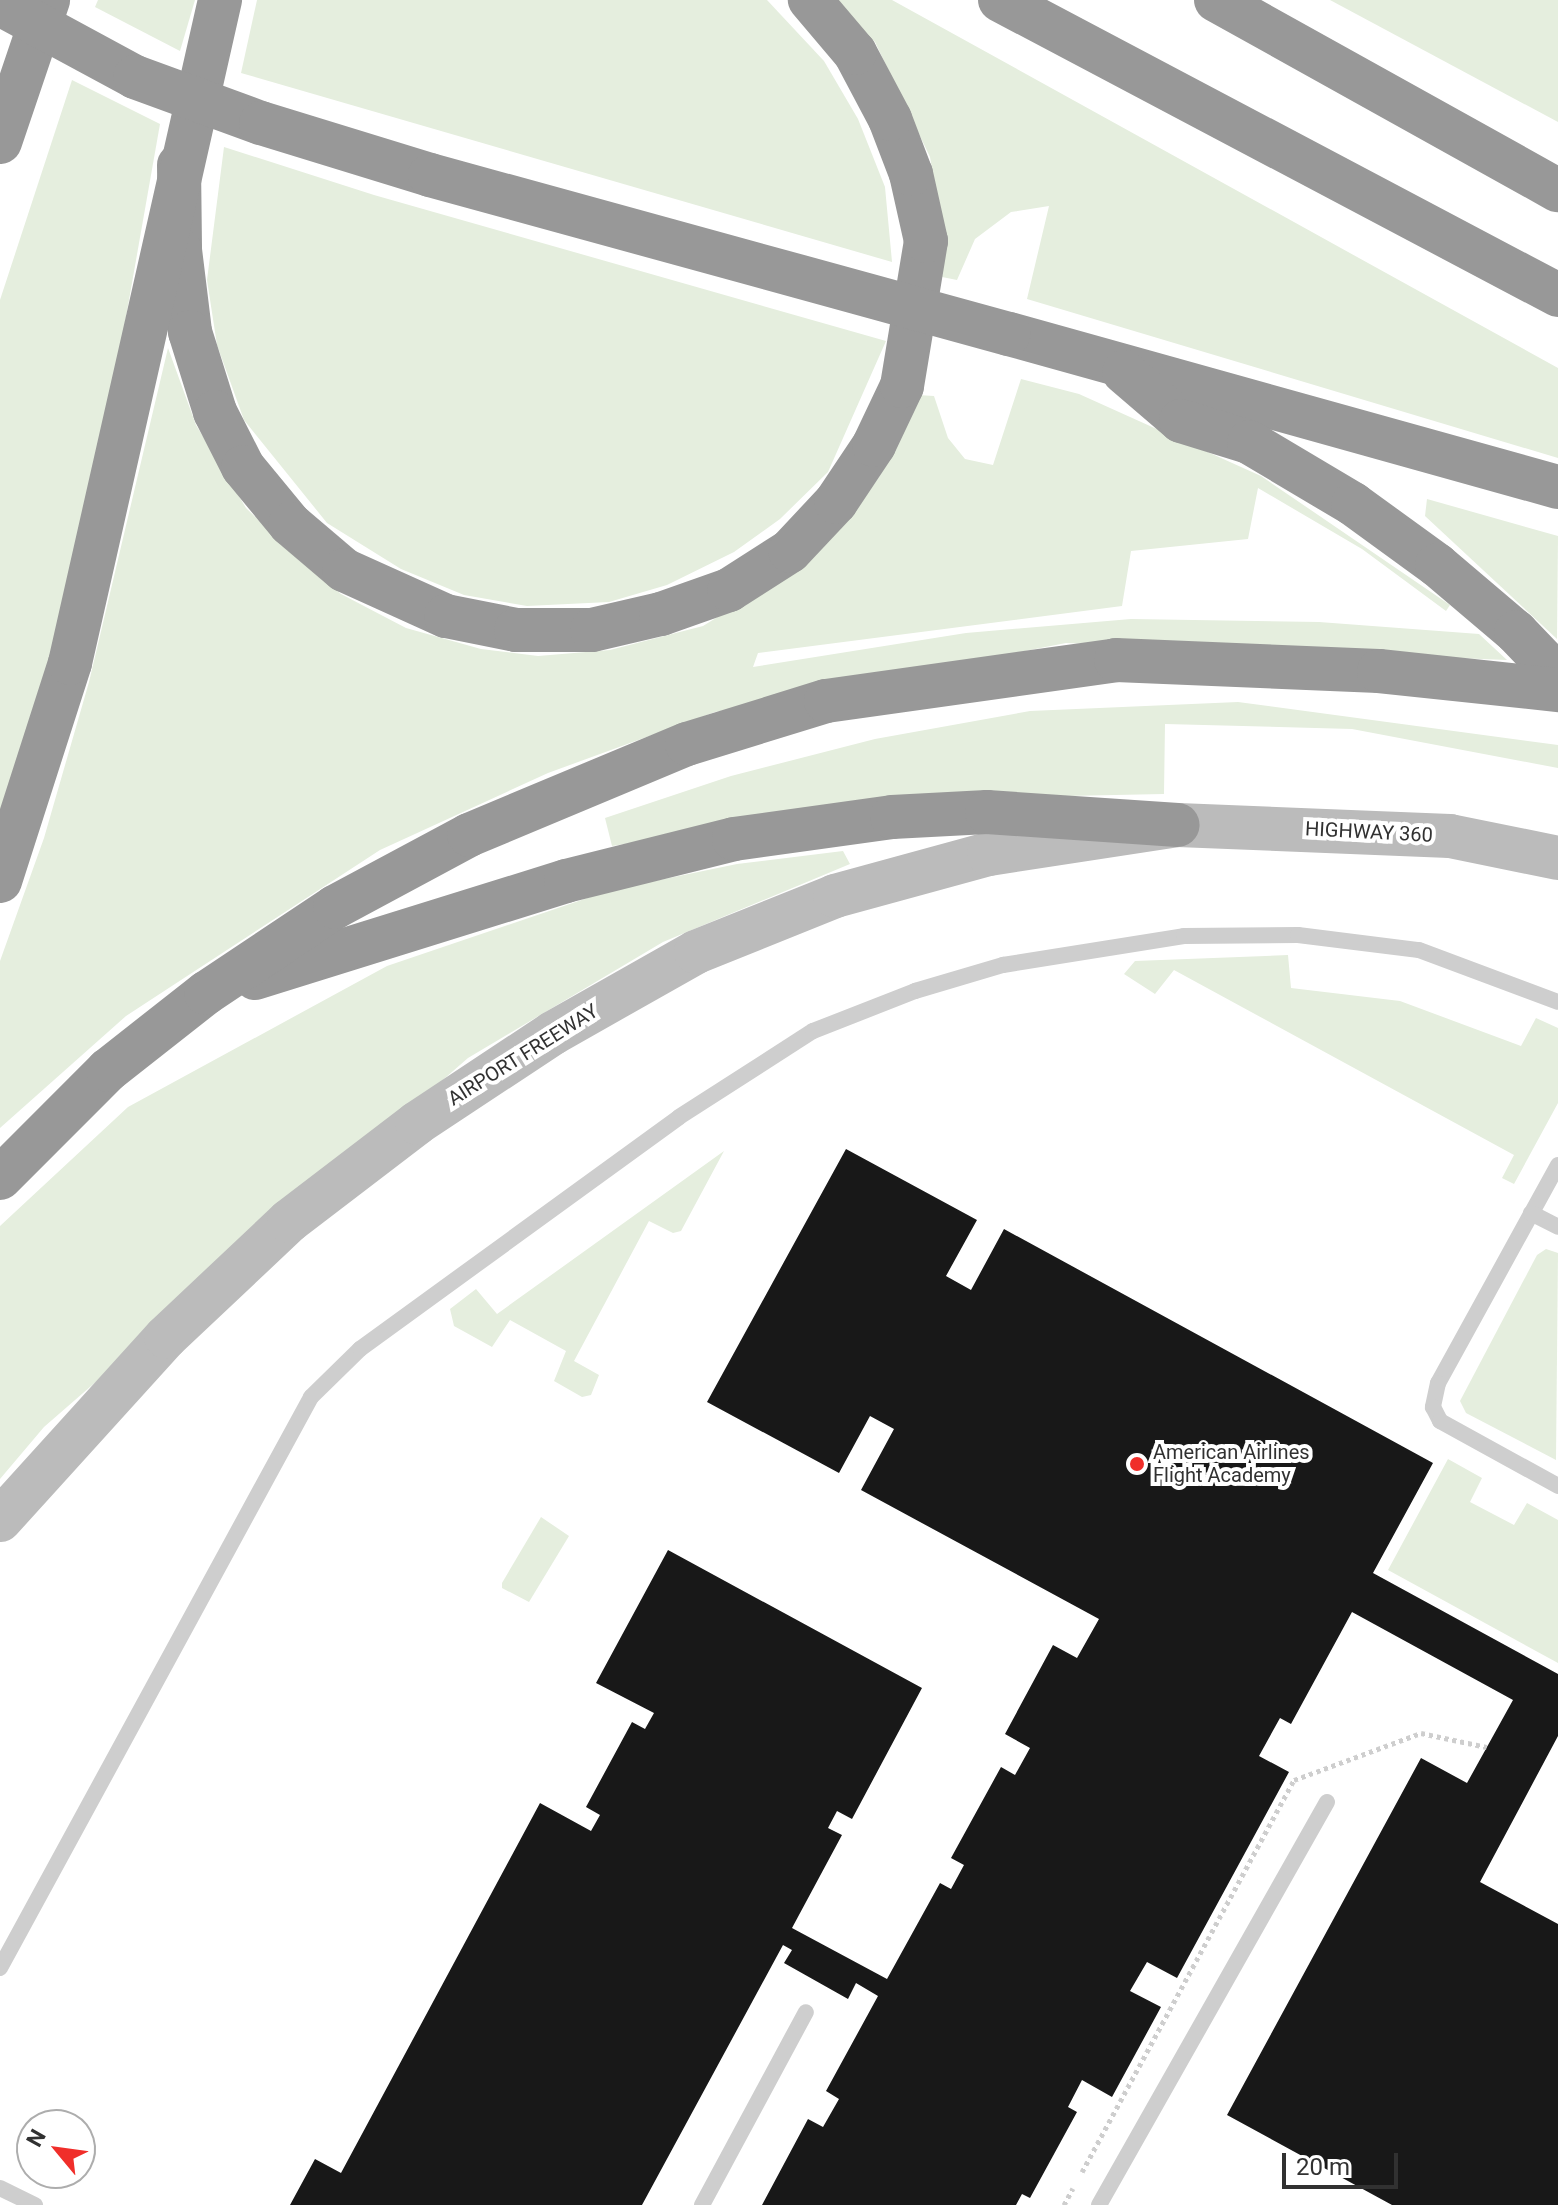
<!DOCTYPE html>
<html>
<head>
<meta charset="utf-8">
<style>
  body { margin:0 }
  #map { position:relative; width:1558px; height:2205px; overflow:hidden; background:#fff; font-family:Roboto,sans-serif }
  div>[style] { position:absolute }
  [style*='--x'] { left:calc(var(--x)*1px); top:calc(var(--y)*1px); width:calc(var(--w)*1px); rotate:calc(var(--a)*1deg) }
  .green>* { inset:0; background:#e5eede }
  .building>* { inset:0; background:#181818 }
  .path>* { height:5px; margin-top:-2.5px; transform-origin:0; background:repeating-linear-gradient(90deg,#cecece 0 4px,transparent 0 8px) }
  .service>* { height:16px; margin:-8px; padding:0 8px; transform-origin:8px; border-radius:8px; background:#cecece }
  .secondary>* { height:44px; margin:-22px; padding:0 22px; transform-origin:22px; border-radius:22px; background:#bbb }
  .motorway>* { height:44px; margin:-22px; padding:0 22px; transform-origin:22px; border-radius:22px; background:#989898 }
  .motorway-bridge>* { height:44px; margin:-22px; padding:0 22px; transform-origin:22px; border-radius:22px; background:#989898 }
  .dots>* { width:22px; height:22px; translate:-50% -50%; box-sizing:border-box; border:4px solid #fff; border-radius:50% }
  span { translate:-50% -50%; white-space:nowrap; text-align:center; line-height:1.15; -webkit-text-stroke:8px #fff; paint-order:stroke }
  .street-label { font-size:20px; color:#313131 }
  .poi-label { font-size:20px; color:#313131 }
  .left { translate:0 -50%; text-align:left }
  .north { position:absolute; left:16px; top:2109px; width:80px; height:80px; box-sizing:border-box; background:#fff; border:2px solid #adadad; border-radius:50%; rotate:299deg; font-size:22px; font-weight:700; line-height:32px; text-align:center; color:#313131 }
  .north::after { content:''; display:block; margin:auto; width:28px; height:36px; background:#f02e2a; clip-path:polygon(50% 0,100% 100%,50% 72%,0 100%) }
  .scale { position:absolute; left:1282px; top:2153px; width:116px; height:36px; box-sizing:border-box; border:4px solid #313131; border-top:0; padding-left:10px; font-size:24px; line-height:28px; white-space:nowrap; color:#313131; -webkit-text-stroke:6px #fff; paint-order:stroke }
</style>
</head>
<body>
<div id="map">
  <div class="green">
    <i style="clip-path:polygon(98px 0,195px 0,180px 51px,95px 7px)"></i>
    <i style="clip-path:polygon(257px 0,767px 0,824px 61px,858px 119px,885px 187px,892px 262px,241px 73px)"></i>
    <i style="clip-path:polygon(835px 0,892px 0,1558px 368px,1558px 458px,1027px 299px,1049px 206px,1011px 212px,975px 239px,957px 280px,942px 277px,944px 239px,930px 157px,875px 42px,833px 5px)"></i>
    <i style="clip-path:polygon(1330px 0,1558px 0,1558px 122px)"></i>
    <i style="clip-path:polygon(72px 80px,160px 124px,111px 402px,56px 639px,0 811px,0 300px)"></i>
    <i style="clip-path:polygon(224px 147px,374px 195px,886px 341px,828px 472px,780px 519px,734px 552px,667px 585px,609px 602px,527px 606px,464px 595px,401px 569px,327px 523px,244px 420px,217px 345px,207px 280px)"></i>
    <i style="clip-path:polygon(168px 348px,196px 425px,246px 508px,300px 561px,341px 594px,406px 628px,481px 649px,538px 656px,610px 650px,703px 626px,790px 572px,845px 523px,879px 477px,918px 395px,934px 396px,948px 438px,965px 459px,993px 465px,1021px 379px,1079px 394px,1261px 476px,1450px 605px,1446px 611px,1362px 549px,1258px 488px,1248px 539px,1131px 551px,1122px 606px,758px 653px,753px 667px,966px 633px,1131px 619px,1319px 622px,1479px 634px,1507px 660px,1066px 643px,715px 712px,548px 773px,380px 850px,126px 1016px,0 1128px,0 961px,44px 838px,89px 682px)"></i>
    <i style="clip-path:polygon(1427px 499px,1558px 536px,1557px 639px,1425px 516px)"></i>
    <i style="clip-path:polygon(1238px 702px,1558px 745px,1558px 768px,1352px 729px,1165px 724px,1164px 794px,918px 799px,612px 846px,605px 818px,731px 776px,875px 739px,1030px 711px)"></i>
    <i style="clip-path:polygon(843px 851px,850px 864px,663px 942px,468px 1058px,44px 1427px,0 1479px,0 1226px,128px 1107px,387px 966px,611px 890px,737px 864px)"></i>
    <i style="clip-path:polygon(1288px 955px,1291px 988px,1400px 1001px,1521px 1046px,1536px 1018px,1558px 1028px,1558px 1103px,1514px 1184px,1502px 1178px,1514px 1155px,1174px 970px,1155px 994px,1124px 974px,1135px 961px)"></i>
    <i style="clip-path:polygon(724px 1151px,681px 1231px,673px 1233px,649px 1221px,574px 1361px,599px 1375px,591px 1395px,582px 1397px,554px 1381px,566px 1351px,510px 1320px,492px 1347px,454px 1326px,450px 1309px,476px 1289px,497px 1314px)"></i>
    <i style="clip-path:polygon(1546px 1249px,1558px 1253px,1556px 1460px,1466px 1413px,1460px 1401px,1537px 1255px)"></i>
    <i style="clip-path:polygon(1448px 1459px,1482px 1478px,1470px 1502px,1514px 1525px,1527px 1503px,1558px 1520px,1558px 1663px,1388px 1570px)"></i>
    <i style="clip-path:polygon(541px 1517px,569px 1536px,529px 1602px,502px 1588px,502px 1583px)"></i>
  </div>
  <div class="building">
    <i style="clip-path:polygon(846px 1149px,977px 1220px,946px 1276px,971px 1290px,1004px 1229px,1433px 1463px,1373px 1573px,1558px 1674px,1558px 1736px,1480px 1882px,1558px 1924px,1558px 2205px,1392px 2205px,1227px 2115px,1421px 1758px,1467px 1783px,1513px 1700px,1352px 1612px,1291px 1724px,1280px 1718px,1259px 1756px,1289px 1772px,1177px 1978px,1147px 1962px,1130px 1991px,1161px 2007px,1112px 2097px,1082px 2080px,1068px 2107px,1077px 2112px,1030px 2198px,1022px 2194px,1016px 2205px,762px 2205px,808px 2119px,823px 2127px,839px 2099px,826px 2091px,878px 1996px,856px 1983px,848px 1999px,784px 1963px,792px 1950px,783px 1945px,642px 2205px,290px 2205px,315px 2159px,341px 2173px,540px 1803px,591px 1831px,600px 1815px,586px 1807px,632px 1722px,645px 1729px,654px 1713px,596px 1683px,668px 1550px,922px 1688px,852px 1819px,837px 1811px,828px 1828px,842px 1835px,792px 1928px,887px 1979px,940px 1883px,951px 1889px,964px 1865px,951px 1858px,1001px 1767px,1015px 1775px,1030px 1748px,1005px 1734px,1053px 1645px,1077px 1658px,1099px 1619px,861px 1490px,894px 1429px,870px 1416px,839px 1473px,707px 1402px)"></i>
  </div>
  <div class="path">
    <i style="--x:1082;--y:2172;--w:446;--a:-61.6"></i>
    <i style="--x:1294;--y:1780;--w:135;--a:-20.3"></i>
    <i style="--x:1421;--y:1733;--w:67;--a:12"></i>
    <i style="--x:1064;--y:2205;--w:19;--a:-62"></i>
  </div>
  <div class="service">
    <i style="--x:1558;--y:1165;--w:249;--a:118.8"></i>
    <i style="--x:1438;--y:1383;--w:25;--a:102"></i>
    <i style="--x:1433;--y:1407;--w:16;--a:63"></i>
    <i style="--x:1440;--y:1421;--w:135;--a:28.8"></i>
    <i style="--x:1531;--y:1213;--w:30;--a:27"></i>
    <i style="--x:0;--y:1968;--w:650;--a:-61.42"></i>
    <i style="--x:311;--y:1397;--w:69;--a:-44.4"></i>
    <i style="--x:360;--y:1349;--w:394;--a:-36"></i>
    <i style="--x:679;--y:1117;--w:159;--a:-32.7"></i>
    <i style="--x:813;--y:1031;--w:110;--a:-21.4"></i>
    <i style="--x:915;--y:991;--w:92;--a:-16.5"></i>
    <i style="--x:1003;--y:965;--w:183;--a:-9.1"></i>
    <i style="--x:1184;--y:936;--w:114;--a:-0.5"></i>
    <i style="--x:1298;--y:935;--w:122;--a:7.1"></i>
    <i style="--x:1419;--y:950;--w:148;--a:20.5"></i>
    <i style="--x:0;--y:2188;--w:39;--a:26"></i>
    <i style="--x:702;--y:2205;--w:219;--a:-61.7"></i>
    <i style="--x:1099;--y:2205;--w:463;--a:-60.5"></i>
  </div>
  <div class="secondary">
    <i style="--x:0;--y:1520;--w:247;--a:-47.8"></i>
    <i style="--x:166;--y:1337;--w:169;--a:-43.3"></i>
    <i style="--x:289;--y:1221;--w:161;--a:-37.4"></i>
    <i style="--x:417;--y:1123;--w:163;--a:-33.5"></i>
    <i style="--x:553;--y:1033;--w:164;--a:-29.5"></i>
    <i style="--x:696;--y:952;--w:150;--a:-21.9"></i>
    <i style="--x:835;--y:896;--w:160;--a:-15.3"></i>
    <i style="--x:989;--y:854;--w:191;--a:-8.7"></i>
    <i style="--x:1178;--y:825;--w:272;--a:2.3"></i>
    <i style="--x:1450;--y:836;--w:110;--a:11.5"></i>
  </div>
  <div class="motorway">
    <i style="--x:1000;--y:0;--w:631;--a:27.86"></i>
    <i style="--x:1216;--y:0;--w:391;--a:29.1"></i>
    <i style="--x:0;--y:142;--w:150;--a:-71.3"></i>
    <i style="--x:179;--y:165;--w:85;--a:89.3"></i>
    <i style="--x:180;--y:250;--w:83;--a:83"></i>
    <i style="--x:190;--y:332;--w:84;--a:72.6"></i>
    <i style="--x:215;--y:412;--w:62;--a:63"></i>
    <i style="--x:243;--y:467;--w:74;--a:50.5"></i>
    <i style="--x:290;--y:524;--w:71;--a:40.4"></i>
    <i style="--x:344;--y:570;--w:112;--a:24.3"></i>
    <i style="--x:446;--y:616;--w:71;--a:11.3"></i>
    <i style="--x:516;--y:630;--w:76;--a:0"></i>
    <i style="--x:592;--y:630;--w:71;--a:-13.1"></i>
    <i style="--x:661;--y:614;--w:72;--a:-19.4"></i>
    <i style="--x:729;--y:590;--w:72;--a:-32.6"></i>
    <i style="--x:790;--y:551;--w:67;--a:-46.8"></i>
    <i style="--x:836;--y:502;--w:69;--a:-56.3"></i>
    <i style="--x:874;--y:445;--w:65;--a:-64.6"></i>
    <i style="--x:902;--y:386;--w:147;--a:-80.6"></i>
    <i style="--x:926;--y:241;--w:69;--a:-102.6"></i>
    <i style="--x:911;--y:174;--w:59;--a:-110.9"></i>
    <i style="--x:890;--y:119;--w:75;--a:-117.9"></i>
    <i style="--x:855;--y:53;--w:70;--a:-130.3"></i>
    <i style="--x:1009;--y:334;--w:570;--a:15.57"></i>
    <i style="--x:1124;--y:372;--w:75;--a:40.7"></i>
    <i style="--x:1181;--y:421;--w:71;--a:17.2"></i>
    <i style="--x:1249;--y:442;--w:121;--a:30.8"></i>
    <i style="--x:1353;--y:504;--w:104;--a:36"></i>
    <i style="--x:1437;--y:565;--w:104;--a:40.3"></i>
    <i style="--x:1516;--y:632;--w:61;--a:46.3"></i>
    <i style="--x:0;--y:881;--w:229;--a:-72.2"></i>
    <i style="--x:70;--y:663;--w:680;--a:-77.25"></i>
    <i style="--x:255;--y:978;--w:326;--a:-17.3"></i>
    <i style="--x:566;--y:881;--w:173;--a:-14"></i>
    <i style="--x:734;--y:839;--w:160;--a:-7.9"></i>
    <i style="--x:892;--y:817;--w:95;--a:-3"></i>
    <i style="--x:987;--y:812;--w:191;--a:3.9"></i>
    <i style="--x:0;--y:1178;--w:153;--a:-45"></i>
    <i style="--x:108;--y:1070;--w:125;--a:-38.2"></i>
    <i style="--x:206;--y:993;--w:155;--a:-33.7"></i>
    <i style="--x:335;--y:907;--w:152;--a:-28.2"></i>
    <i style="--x:469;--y:835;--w:236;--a:-22.7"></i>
    <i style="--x:687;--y:744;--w:145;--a:-17.2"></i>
    <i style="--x:826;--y:701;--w:293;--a:-8"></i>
    <i style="--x:1116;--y:660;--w:263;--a:2.4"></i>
    <i style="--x:1379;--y:671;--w:180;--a:6.1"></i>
  </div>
  <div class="motorway-bridge">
    <i style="--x:0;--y:4;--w:153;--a:28.4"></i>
    <i style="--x:135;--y:77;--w:134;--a:20.1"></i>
    <i style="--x:261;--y:123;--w:177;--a:17.1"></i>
    <i style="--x:430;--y:175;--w:600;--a:15.36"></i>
  </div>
  <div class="dots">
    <i style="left:1137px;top:1464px;background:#f02e2a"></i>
  </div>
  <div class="street-label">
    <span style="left:1369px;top:832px;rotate:3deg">HIGHWAY 360</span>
    <span style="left:523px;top:1055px;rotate:-32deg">AIRPORT FREEWAY</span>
  </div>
  <div class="poi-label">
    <span class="left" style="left:1153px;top:1464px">American Airlines<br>Flight Academy</span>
  </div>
  <div class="north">N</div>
  <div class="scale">20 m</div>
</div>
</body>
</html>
